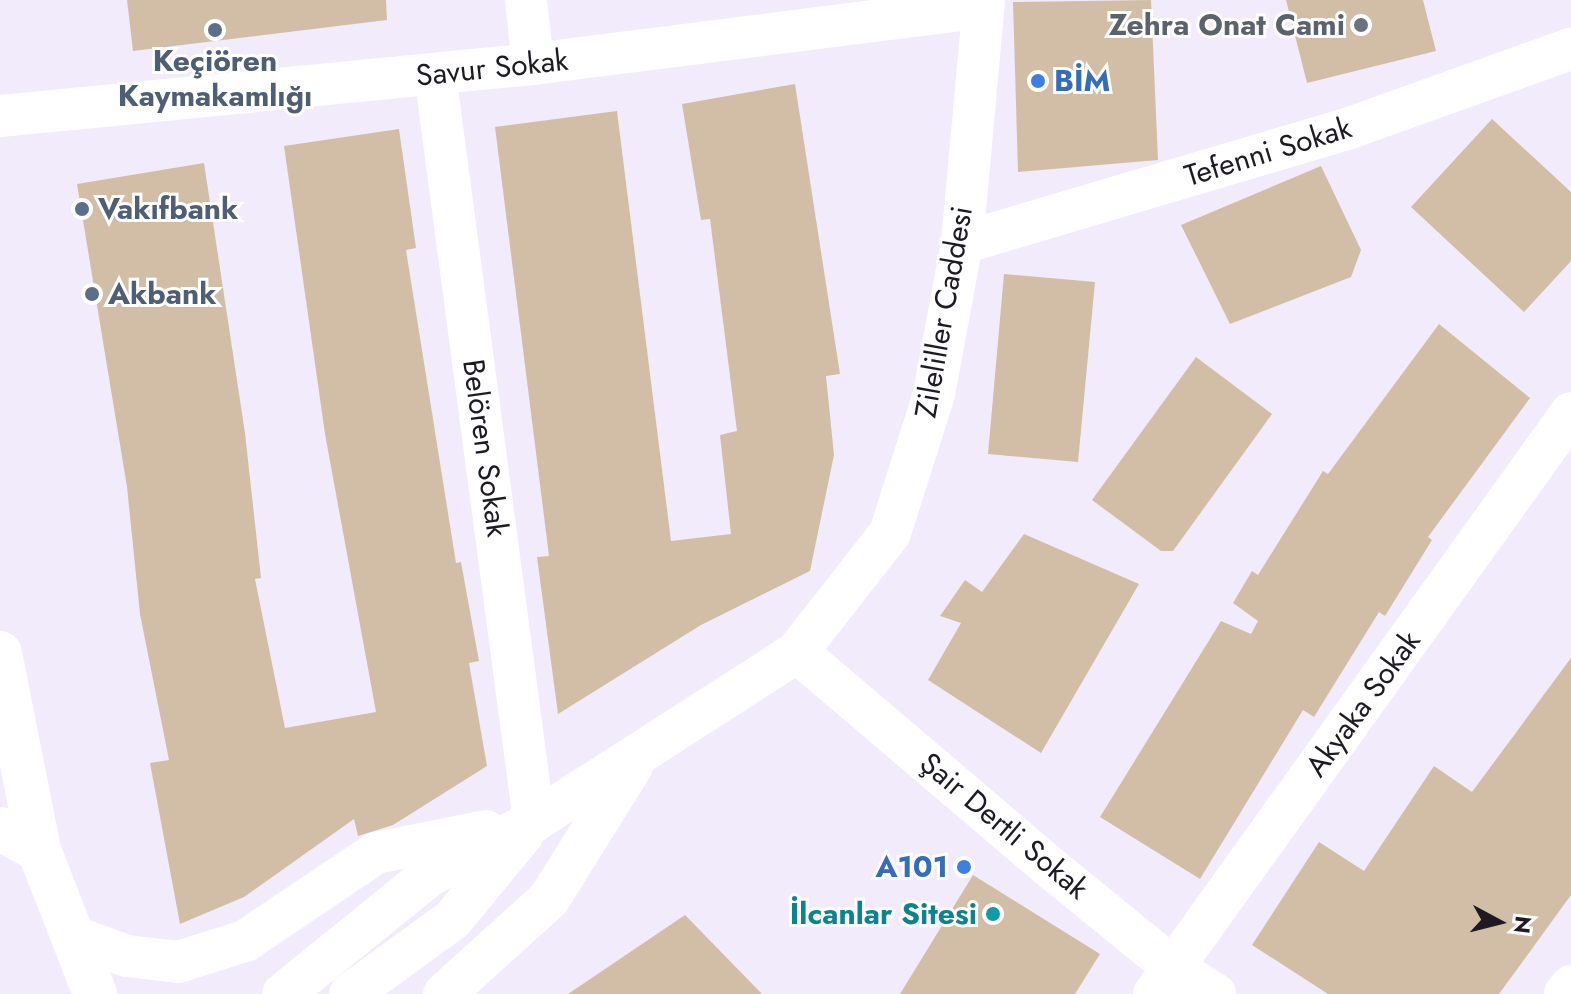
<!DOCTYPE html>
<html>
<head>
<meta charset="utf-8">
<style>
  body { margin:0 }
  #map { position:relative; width:1571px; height:994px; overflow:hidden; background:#f2ebfb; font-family:Jost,sans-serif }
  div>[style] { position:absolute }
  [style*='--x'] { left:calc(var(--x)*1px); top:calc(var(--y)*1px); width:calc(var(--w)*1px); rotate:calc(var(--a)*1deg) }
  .building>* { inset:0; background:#d2bea7 }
  .street>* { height:42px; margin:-21px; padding:0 21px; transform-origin:21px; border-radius:21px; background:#fff }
  .primary>* { height:44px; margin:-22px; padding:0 22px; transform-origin:22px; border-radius:22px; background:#fff }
  .dots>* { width:22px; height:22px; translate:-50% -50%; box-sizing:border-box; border:4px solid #fff; border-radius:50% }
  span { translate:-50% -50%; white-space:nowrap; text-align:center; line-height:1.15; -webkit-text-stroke:6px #fff; paint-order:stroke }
  .worship-label { font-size:30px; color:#5b616d; font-weight:700 }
  .right { translate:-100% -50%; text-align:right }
  .service-label { font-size:30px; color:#4e5e75; font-weight:700 }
  .left { translate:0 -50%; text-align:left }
  .street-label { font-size:30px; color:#1e1a23 }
  .shop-label { font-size:30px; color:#366cbe; font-weight:700 }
  .culture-label { font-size:30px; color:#0d838f; font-weight:700 }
  .north { position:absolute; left:1459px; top:882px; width:80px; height:80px; -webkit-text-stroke:6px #fff; paint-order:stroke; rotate:97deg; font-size:22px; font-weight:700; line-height:32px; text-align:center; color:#1e1a23 }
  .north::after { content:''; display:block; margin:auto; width:28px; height:36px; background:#1e1a23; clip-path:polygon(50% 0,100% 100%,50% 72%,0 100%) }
</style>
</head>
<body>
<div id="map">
  <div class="building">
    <i style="clip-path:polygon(127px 0,386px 0,387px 20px,133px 51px)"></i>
    <i style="clip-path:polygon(1151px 0,1158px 160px,1018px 172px,1013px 2px)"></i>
    <i style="clip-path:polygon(1286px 0,1423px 0,1436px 51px,1307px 83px)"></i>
    <i style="clip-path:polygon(795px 84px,840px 374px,826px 376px,834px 455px,810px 571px,701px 625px,558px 714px,537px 557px,549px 556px,495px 127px,617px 111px,671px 541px,731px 534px,720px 435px,737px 431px,710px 219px,701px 220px,682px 104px)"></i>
    <i style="clip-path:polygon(1492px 119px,1571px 192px,1571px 261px,1524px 312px,1411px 207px)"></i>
    <i style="clip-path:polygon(399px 129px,416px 248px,406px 250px,456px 563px,461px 562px,479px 661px,469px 663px,487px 766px,393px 825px,358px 836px,354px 819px,244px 897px,180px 924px,150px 763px,169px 760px,140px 614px,127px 487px,77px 184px,204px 163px,245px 433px,261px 578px,255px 579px,285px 728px,376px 712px,325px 434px,284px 146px)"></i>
    <i style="clip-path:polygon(1321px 166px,1361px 250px,1351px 277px,1230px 324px,1181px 225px)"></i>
    <i style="clip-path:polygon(1004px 274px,1095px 282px,1078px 462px,988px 454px)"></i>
    <i style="clip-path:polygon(1439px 324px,1530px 398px,1428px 537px,1432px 540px,1385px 616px,1379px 612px,1314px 717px,1303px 710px,1200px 879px,1100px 817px,1221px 621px,1251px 634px,1258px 621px,1233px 603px,1252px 571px,1258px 575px,1323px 471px,1328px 474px)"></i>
    <i style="clip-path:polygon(1196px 357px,1272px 414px,1173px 551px,1161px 551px,1092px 500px)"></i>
    <i style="clip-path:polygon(1024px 534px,1139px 584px,1041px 753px,928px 680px,961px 623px,940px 616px,965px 580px,982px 592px)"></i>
    <i style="clip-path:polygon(1571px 658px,1571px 895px,1499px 994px,1328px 994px,1252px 945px,1319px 842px,1364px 871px,1434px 766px,1472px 792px)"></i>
    <i style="clip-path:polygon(973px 875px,1100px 954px,1075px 994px,900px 994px)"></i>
    <i style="clip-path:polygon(685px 915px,762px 994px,568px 994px)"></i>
  </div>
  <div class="street">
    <i style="--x:526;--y:0;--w:64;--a:83.8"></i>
    <i style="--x:435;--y:74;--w:754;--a:82.45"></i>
    <i style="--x:0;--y:116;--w:536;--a:-5.57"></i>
    <i style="--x:533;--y:64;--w:454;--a:-7.2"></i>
    <i style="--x:962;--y:243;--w:402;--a:-16.5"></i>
    <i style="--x:1347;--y:129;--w:238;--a:-19.7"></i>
    <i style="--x:797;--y:652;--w:335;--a:40.4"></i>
    <i style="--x:1052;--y:869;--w:157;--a:39.1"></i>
    <i style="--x:1174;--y:968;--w:49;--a:32.4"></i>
    <i style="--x:72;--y:936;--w:59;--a:20"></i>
    <i style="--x:127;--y:956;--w:51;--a:6.7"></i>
    <i style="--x:178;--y:962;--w:70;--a:-17.4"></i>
    <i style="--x:245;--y:941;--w:158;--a:-33.9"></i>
    <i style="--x:376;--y:853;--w:112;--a:-11.3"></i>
    <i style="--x:283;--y:994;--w:189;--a:-39"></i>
    <i style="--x:430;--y:875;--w:117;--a:-27.4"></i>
    <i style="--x:534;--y:821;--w:313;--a:-32.7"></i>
    <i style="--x:797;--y:652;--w:151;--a:-52"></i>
    <i style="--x:890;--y:533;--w:146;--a:-72.4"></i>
    <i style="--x:934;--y:394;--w:154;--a:-79.5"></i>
    <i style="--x:962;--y:243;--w:244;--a:-84.8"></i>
    <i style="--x:350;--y:994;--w:126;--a:-36"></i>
    <i style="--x:452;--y:920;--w:112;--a:-50.5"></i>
    <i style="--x:444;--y:994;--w:142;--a:-42.1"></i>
    <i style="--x:549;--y:899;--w:157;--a:-58"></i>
    <i style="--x:1154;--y:994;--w:715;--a:-54.33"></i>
    <i style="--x:1565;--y:994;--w:10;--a:-53"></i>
  </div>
  <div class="primary">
    <i style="--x:0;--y:653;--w:201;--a:78.8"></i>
    <i style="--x:39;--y:850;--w:155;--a:68.7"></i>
    <i style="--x:0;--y:829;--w:44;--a:28.3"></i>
  </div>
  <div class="dots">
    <i style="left:1361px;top:25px;background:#6b7280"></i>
    <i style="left:215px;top:30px;background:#5c6f8a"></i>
    <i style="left:1038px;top:81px;background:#3f7fe0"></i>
    <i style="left:82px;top:209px;background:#5c6f8a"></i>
    <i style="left:92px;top:294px;background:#5c6f8a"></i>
    <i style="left:964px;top:867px;background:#3f7fe0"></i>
    <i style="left:993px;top:914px;background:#0f9aa8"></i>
  </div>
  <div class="worship-label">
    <span class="right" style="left:1345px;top:25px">Zehra Onat Cami</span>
  </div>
  <div class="service-label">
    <span style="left:215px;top:78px">Keçiören<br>Kaymakamlığı</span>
    <span class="left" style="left:98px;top:209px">Vakıfbank</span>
    <span class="left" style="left:108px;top:294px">Akbank</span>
  </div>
  <div class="street-label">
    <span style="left:492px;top:68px;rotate:-6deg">Savur Sokak</span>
    <span style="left:1268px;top:152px;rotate:-17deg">Tefenni Sokak</span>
    <span style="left:944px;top:312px;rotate:-80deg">Zileliller Caddesi</span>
    <span style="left:485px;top:448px;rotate:82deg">Belören Sokak</span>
    <span style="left:1363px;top:704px;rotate:-54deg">Akyaka Sokak</span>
    <span style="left:1004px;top:826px;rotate:40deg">Şair Dertli Sokak</span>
  </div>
  <div class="shop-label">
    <span class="left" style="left:1054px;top:81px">BİM</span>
    <span class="right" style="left:948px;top:867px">A101</span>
  </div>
  <div class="culture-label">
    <span class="right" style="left:977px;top:914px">İlcanlar Sitesi</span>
  </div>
  <div class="north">N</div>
</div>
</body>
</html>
